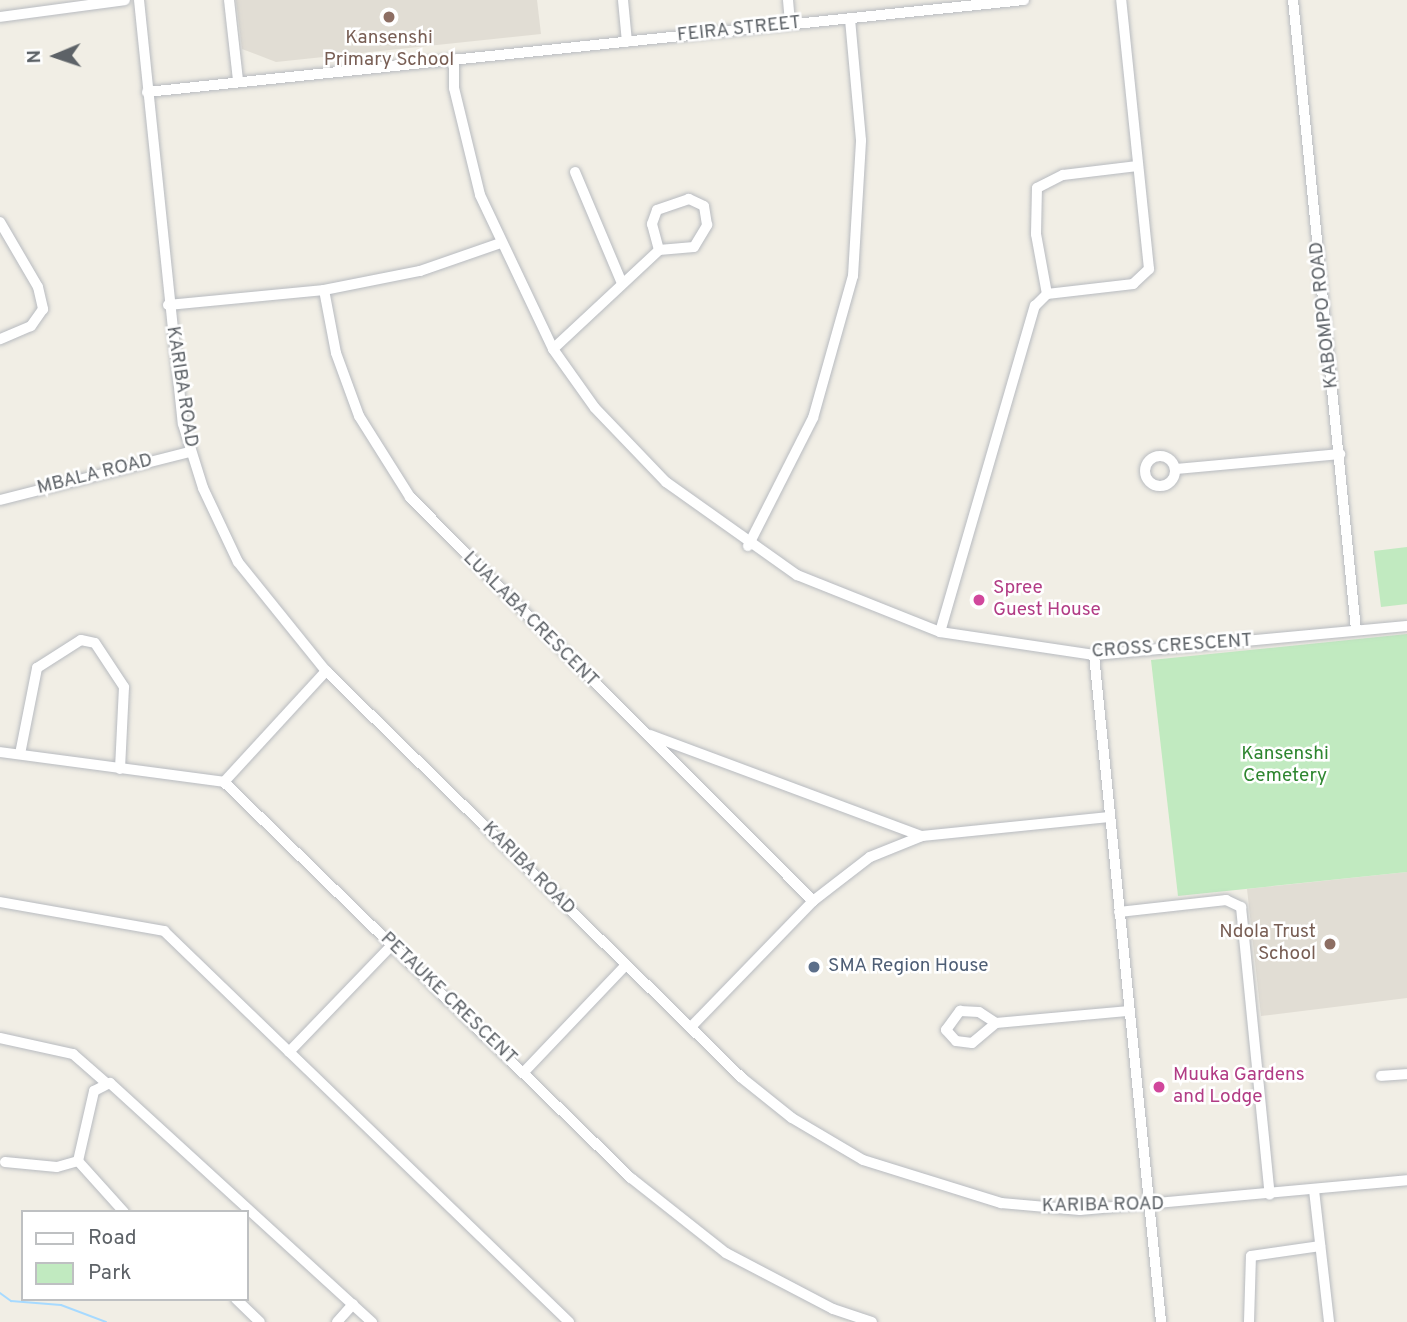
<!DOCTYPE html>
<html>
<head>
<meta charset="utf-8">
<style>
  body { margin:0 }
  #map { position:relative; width:1407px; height:1322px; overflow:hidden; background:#f1eee5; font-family:Overpass,sans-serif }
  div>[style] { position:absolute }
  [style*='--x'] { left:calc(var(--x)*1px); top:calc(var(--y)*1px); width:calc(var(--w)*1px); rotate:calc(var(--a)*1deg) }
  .education>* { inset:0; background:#e1ddd4 }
  .green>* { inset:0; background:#c1eac0 }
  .stream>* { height:2px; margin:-1px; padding:0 1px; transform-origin:1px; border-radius:1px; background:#a7daff }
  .roads { filter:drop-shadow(0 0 2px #b8bbc0) drop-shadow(0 0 2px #b8bbc0) }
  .minor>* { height:10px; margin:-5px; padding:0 5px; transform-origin:5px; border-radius:5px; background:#fff }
  .minor>.ring { margin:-5px; padding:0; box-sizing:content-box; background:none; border:10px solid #fff; border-radius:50% }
  .dots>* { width:19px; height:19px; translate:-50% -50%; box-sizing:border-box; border:4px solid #fff; border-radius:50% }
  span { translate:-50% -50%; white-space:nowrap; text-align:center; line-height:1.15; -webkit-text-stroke:5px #fff; paint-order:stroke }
  .street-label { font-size:19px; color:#5d6267 }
  .education-label { font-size:19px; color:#785e54 }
  .right { translate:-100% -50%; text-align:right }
  .hotel-label { font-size:19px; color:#b23c85 }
  .left { translate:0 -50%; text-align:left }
  .park-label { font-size:19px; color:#2e8630 }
  .service-label { font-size:19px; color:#4e5e75 }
  .legend { position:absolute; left:21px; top:1210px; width:228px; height:91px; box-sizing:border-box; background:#fff; border:2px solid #bec0c2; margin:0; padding:9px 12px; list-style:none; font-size:21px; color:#5d6267 }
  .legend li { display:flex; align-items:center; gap:14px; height:35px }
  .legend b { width:35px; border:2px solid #bec0c2 }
  .north { position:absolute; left:21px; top:21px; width:70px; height:70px; -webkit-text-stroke:5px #fff; paint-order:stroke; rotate:268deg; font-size:19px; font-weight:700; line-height:28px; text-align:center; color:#5d6267 }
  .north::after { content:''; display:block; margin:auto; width:24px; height:32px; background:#5d6267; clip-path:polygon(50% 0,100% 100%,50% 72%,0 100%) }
</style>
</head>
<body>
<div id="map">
  <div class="education">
    <i style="clip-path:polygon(236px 0,537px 0,541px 34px,276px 62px,242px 49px)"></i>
    <i style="clip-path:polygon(1407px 872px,1407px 998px,1261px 1016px,1247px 889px)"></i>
  </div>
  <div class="green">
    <i style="clip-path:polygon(1407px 547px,1407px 604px,1381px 607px,1374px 551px)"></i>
    <i style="clip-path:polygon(1407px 634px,1407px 872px,1178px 896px,1151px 660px)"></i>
  </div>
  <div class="stream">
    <i style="--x:0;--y:1293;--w:14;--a:36"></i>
    <i style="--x:11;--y:1301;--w:50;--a:4.6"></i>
    <i style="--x:61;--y:1305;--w:48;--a:20.7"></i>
  </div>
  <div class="roads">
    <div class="minor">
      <i style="--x:139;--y:0;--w:426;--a:84.1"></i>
      <i style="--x:183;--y:424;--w:67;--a:72.6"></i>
      <i style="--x:203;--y:488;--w:82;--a:64.7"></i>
      <i style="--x:238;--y:562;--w:140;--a:51.1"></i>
      <i style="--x:326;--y:671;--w:582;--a:44.37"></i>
      <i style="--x:742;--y:1078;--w:64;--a:38.7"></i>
      <i style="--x:792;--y:1118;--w:82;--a:30.6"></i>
      <i style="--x:863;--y:1160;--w:145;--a:17.3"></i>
      <i style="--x:1001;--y:1203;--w:79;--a:5.1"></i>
      <i style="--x:1080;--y:1210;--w:328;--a:-5.2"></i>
      <i style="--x:229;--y:0;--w:81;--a:83.6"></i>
      <i style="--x:623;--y:0;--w:42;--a:84.6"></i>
      <i style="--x:788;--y:0;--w:23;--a:85"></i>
      <i style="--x:1293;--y:0;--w:633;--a:84.29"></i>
      <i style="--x:0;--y:17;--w:126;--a:-7.7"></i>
      <i style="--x:454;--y:59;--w:29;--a:90"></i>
      <i style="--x:454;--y:88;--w:110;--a:76.3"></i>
      <i style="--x:480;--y:195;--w:170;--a:64.6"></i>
      <i style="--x:553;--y:349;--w:72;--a:54.6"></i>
      <i style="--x:595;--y:408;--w:103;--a:46.2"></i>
      <i style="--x:666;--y:482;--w:161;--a:35.4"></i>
      <i style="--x:797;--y:575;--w:154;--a:21.7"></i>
      <i style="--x:940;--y:632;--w:156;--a:8.5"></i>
      <i style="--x:1094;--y:655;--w:314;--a:-5.3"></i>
      <i style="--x:147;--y:92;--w:882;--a:-5.99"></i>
      <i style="--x:575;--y:172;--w:121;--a:67.1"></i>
      <i style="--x:0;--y:222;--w:75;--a:59.7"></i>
      <i style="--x:38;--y:287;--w:23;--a:77"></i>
      <i style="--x:43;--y:309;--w:21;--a:125"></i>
      <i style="--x:31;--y:326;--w:34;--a:157"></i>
      <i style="--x:324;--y:290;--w:64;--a:79.2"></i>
      <i style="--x:336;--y:353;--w:67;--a:69.9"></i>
      <i style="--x:359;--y:416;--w:96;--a:57.8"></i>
      <i style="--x:410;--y:497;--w:571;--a:45.07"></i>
      <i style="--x:1047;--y:294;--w:61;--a:-100.4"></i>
      <i style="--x:1036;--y:234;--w:46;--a:-88.8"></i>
      <i style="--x:1037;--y:188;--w:29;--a:-27"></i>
      <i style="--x:1063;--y:175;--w:75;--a:-6.9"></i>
      <i style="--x:168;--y:305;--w:157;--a:-5.5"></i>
      <i style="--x:324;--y:290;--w:98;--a:-11.2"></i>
      <i style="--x:420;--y:271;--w:83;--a:-19.1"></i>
      <i style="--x:553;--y:349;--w:145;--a:-43"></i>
      <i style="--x:659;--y:250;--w:35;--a:-5"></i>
      <i style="--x:694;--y:247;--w:26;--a:-59"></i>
      <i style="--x:707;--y:225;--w:19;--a:-99"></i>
      <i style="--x:704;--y:206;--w:17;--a:-155"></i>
      <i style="--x:689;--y:199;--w:34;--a:161"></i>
      <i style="--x:657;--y:210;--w:15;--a:110"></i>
      <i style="--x:652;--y:224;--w:27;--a:75"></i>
      <i class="ring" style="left:1145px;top:456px;width:20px;height:20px"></i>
      <i style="--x:1176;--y:469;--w:165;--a:-5.2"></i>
      <i style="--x:0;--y:500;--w:196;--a:-14.2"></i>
      <i style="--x:748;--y:546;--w:144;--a:-63.1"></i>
      <i style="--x:813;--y:418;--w:148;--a:-74.3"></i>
      <i style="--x:853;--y:276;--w:136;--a:-86.6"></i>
      <i style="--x:861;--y:140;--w:122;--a:-95.2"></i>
      <i style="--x:940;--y:632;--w:340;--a:-73.8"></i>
      <i style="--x:1035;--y:306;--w:17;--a:-45"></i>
      <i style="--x:1047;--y:294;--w:87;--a:-6.6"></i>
      <i style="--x:1133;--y:284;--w:22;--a:-43"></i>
      <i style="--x:1149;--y:269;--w:270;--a:-95.9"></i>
      <i style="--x:1094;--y:655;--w:670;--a:84.26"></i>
      <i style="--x:650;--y:735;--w:290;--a:20.4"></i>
      <i style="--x:0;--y:752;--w:226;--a:7.6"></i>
      <i style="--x:224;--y:782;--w:568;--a:44.22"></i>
      <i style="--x:631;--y:1178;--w:121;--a:38.3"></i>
      <i style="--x:726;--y:1253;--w:121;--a:27.6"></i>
      <i style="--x:833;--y:1309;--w:41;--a:18.4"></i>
      <i style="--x:20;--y:754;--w:88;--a:-78.8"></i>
      <i style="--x:37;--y:668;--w:52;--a:-32.5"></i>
      <i style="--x:81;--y:640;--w:14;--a:12"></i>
      <i style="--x:95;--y:643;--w:53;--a:56.6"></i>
      <i style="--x:124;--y:687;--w:82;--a:92.8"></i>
      <i style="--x:224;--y:782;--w:151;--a:-47.4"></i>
      <i style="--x:0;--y:902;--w:167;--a:10"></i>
      <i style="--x:164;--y:931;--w:563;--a:43.99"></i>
      <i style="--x:1119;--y:912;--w:108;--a:-6.4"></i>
      <i style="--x:1226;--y:900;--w:17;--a:25"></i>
      <i style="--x:1241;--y:907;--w:289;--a:84.3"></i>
      <i style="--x:996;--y:1023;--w:31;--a:140"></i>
      <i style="--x:972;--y:1043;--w:16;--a:-173"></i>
      <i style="--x:956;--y:1041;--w:15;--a:-132"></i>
      <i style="--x:946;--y:1030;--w:24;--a:-54"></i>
      <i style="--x:960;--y:1011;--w:19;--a:3"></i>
      <i style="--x:979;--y:1012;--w:20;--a:33"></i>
      <i style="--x:996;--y:1023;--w:134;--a:-5.2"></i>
      <i style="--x:691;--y:1027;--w:175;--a:-45.9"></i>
      <i style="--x:813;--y:901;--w:72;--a:-37.7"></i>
      <i style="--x:870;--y:857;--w:56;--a:-22"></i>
      <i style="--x:922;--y:836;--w:188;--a:-5.8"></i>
      <i style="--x:0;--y:1038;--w:75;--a:12.4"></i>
      <i style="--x:73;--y:1054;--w:43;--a:41.2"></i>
      <i style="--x:289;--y:1052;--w:149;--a:-46.1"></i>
      <i style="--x:523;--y:1073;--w:149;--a:-46.4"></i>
      <i style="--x:1381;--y:1076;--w:26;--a:-4"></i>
      <i style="--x:78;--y:1161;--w:69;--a:48"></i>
      <i style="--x:5;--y:1162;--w:52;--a:5.5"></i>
      <i style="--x:57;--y:1167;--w:22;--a:-16"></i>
      <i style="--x:78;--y:1161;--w:72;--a:-77.1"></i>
      <i style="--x:94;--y:1091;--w:18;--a:-27"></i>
      <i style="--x:110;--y:1083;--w:355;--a:42.4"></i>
      <i style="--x:1314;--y:1190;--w:133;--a:83.5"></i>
      <i style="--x:236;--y:1299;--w:33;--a:44"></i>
      <i style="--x:337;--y:1322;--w:24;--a:-48"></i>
      <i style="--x:1249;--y:1322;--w:66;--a:-88.3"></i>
      <i style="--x:1251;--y:1256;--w:70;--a:-8.2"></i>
    </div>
  </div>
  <div class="dots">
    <i style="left:389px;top:17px;background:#8d6e63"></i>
    <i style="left:979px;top:600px;background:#d1479c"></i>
    <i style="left:1330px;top:944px;background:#8d6e63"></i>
    <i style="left:814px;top:967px;background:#5c6f8a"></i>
    <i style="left:1159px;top:1087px;background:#d1479c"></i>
  </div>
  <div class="street-label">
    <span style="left:739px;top:30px;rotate:-6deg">FEIRA STREET</span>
    <span style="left:1325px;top:315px;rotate:-96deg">KABOMPO ROAD</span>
    <span style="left:181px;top:387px;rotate:81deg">KARIBA ROAD</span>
    <span style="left:95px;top:475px;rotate:-14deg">MBALA ROAD</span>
    <span style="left:530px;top:620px;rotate:45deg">LUALABA CRESCENT</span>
    <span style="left:1172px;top:647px;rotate:-4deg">CROSS CRESCENT</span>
    <span style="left:528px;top:869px;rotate:45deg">KARIBA ROAD</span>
    <span style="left:448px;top:999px;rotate:44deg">PETAUKE CRESCENT</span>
    <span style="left:1103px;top:1206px;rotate:-1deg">KARIBA ROAD</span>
  </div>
  <div class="education-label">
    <span style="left:389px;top:50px">Kansenshi<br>Primary School</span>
    <span class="right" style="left:1316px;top:944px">Ndola Trust<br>School</span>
  </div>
  <div class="hotel-label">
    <span class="left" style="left:993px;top:600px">Spree<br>Guest House</span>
    <span class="left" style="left:1173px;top:1087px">Muuka Gardens<br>and Lodge</span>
  </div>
  <div class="park-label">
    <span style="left:1285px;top:766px">Kansenshi<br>Cemetery</span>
  </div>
  <div class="service-label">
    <span class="left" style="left:828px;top:967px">SMA Region House</span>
  </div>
  <ul class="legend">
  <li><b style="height:9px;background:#fff"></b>Road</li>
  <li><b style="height:19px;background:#c1eac0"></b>Park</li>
  </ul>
  <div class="north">N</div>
</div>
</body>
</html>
